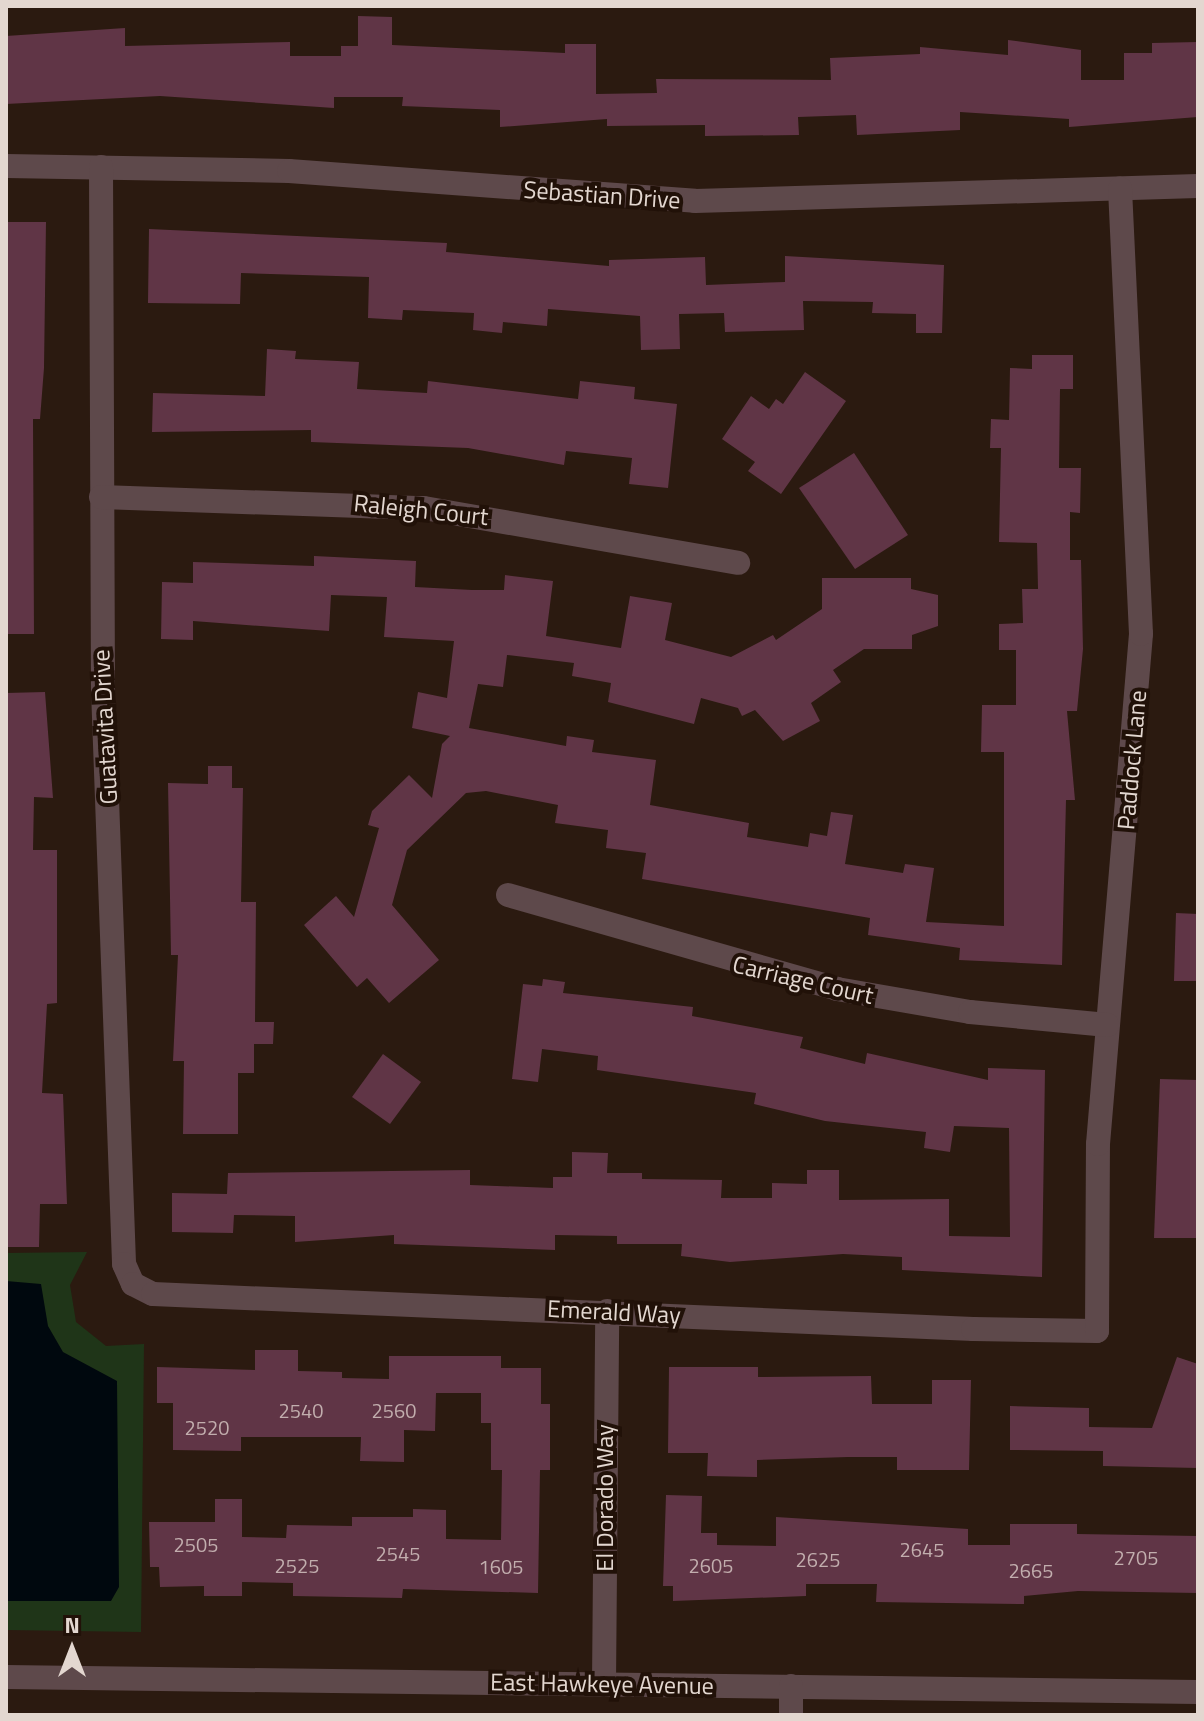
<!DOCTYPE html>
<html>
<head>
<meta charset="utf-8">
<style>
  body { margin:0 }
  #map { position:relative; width:1204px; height:1721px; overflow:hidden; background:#2b1a10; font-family:"Titillium Web",sans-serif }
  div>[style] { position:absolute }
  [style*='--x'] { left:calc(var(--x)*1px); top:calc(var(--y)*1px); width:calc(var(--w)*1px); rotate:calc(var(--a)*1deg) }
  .green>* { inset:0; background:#1f3518 }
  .water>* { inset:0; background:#00080e }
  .building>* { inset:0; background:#603546 }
  .minor>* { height:24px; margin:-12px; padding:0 12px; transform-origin:12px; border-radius:12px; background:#5e494b }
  span { translate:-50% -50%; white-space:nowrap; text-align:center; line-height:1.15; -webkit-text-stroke:8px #211108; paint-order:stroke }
  .number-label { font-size:20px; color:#c2aeae }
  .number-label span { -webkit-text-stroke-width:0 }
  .street-label { font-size:24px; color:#e3d7d0 }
  .frame { position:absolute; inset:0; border:8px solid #e3d7d0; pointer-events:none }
  .north { position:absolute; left:32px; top:1609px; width:80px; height:80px; -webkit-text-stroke:6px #211108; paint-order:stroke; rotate:0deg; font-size:22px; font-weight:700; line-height:32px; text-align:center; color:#e3d7d0 }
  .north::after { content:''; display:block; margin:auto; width:28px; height:36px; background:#e3d7d0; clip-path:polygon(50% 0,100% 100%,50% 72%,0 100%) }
</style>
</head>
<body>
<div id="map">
  <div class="green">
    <i style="clip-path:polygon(87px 1252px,70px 1285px,76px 1322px,106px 1346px,144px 1344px,141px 1632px,6px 1630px,6px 1253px)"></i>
  </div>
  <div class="water">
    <i style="clip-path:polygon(6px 1281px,41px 1284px,48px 1326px,63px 1352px,117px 1381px,119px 1587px,111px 1601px,6px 1601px)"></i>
  </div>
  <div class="building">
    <i style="clip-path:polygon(358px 16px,392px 17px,392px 45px,565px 53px,565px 44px,596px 44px,596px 94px,657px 93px,656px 79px,831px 80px,830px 58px,920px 54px,920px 47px,1008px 55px,1008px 40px,1081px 50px,1081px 80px,1124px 80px,1124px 53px,1152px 53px,1152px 43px,1198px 42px,1198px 117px,1069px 127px,1069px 119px,960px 112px,960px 130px,857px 135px,856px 115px,798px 117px,799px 135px,705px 136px,705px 125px,607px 126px,607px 119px,500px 127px,500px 110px,402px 106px,403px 97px,334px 97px,334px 108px,160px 96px,6px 104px,6px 36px,125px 28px,125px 46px,290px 42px,290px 56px,341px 56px,341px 46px,358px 46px)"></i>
    <i style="clip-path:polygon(6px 222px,46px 222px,44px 368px,40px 419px,33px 419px,34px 634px,6px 634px)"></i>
    <i style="clip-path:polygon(149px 229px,447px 243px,446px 252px,609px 266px,609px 260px,705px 257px,706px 285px,785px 282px,785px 256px,944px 265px,942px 333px,916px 333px,916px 314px,872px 313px,873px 302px,803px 301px,804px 330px,725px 332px,724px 313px,679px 314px,680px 349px,641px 350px,640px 316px,548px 309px,547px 326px,503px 322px,502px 333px,473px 330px,474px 313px,403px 310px,402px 320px,368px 318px,369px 277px,241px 273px,240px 304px,148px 303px)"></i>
    <i style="clip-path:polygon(267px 349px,296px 351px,295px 359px,359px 362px,357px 389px,427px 393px,428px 381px,578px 399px,580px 381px,635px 387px,634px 399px,677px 404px,668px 488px,629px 484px,632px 458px,566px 451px,564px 465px,468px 448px,311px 442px,311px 430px,152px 432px,153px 393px,265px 396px)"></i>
    <i style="clip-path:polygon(1032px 355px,1073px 355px,1073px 389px,1060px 389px,1059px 468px,1081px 468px,1080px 513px,1070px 512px,1070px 560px,1081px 560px,1083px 649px,1077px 711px,1067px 711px,1075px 800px,1066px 800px,1062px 965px,959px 960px,960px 948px,868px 935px,870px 918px,642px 879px,646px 853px,606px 848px,608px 830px,555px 823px,558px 805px,486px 791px,466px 793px,407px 850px,392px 905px,439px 960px,389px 1003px,367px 978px,357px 987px,304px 925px,336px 896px,354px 917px,379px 828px,368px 825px,372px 811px,409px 775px,432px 798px,442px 744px,450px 736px,412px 728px,418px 692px,447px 698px,454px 641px,384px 637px,387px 597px,331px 595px,329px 631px,193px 621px,193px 640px,161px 639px,162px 582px,193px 583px,193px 562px,314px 566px,314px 556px,416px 561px,415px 587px,472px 590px,504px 590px,505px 575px,553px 581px,546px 636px,621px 648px,630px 596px,672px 603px,665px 640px,731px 657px,773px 635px,776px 640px,822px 609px,822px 578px,911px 578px,911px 589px,938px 595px,938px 626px,912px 635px,912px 649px,864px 649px,833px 670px,841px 682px,811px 703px,820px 721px,783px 741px,755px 710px,742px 716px,738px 708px,701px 698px,694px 724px,608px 702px,611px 683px,572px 676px,574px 663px,507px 655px,503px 687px,478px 684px,469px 728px,566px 746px,567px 736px,594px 740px,592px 752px,656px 760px,650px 805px,749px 823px,747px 837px,808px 847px,810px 833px,827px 836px,831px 812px,853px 815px,845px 864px,903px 873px,905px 864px,934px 868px,926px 922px,1004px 926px,1004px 752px,981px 752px,982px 705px,1016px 705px,1016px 650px,999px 650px,999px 624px,1023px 623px,1022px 589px,1038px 589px,1037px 543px,999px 542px,1001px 448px,990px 448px,991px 419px,1009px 420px,1010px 368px,1032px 369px)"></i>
    <i style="clip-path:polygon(805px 372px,846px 401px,781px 494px,748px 471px,755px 462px,722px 439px,751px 396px,769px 409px,776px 399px,783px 404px)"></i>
    <i style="clip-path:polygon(854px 453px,908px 535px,855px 569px,799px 488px)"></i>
    <i style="clip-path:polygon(45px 692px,53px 798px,34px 797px,33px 850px,57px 850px,57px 1003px,47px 1004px,42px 1093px,63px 1094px,67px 1204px,40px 1204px,39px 1247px,6px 1247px,6px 693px)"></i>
    <i style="clip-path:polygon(208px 766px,232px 766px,232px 788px,243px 788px,241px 902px,256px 902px,255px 1022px,274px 1022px,273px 1044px,254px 1044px,254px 1073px,238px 1073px,238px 1134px,183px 1134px,184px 1061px,173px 1061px,178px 955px,171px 955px,168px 783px,208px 784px)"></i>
    <i style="clip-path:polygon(1176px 913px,1198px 914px,1198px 981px,1174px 981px)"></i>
    <i style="clip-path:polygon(543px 979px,565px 982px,563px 993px,693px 1007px,692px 1016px,803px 1037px,800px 1048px,865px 1064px,867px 1053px,988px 1080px,988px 1068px,1045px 1070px,1042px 1277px,902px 1270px,902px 1257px,843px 1254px,730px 1262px,681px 1256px,682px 1244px,617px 1244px,617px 1236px,555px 1235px,555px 1250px,394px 1244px,394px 1235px,295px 1242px,295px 1216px,234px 1215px,233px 1233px,172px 1232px,172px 1193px,227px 1194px,228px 1173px,470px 1170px,470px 1185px,553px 1188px,553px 1177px,572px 1177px,572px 1152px,608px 1153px,607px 1173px,642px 1173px,642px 1179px,722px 1180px,721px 1198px,772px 1198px,772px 1183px,807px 1184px,807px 1170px,839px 1170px,839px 1200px,949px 1199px,949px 1236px,1010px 1237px,1009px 1128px,954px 1126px,950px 1152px,924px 1148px,926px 1132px,825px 1121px,754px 1104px,756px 1093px,597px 1070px,598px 1056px,542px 1049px,538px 1082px,512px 1079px,523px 984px,542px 986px)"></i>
    <i style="clip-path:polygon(383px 1054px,421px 1082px,390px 1124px,352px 1097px)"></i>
    <i style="clip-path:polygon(1160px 1079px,1198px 1080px,1198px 1238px,1154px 1238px)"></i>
    <i style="clip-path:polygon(255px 1350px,298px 1350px,298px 1371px,342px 1372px,342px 1378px,389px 1379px,389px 1356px,501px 1356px,501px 1368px,541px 1368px,541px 1404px,550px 1404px,550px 1470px,540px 1470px,538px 1593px,403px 1589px,402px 1598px,293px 1596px,293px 1583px,242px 1582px,242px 1596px,204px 1596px,204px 1586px,160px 1587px,159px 1567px,150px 1567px,149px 1522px,215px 1522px,215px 1499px,242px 1499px,242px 1537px,286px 1538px,287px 1525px,352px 1526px,352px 1517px,413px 1517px,413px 1509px,446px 1510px,446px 1539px,501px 1540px,502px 1470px,491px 1470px,491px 1423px,481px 1423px,481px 1393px,436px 1393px,435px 1431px,404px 1430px,404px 1462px,360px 1461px,361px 1437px,241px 1437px,241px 1451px,173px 1450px,173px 1403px,157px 1403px,157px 1367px,255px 1370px)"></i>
    <i style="clip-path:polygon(1177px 1357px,1198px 1364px,1198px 1468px,1103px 1466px,1103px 1451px,1010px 1450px,1010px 1406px,1089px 1408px,1089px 1427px,1152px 1428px)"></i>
    <i style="clip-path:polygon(669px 1367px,758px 1367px,758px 1377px,871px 1376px,872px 1404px,932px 1404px,932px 1380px,971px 1380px,969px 1470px,897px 1470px,897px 1457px,848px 1457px,757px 1460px,757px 1477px,707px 1476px,708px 1453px,668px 1453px)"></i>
    <i style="clip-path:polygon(666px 1495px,702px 1496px,701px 1533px,717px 1533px,717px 1545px,776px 1546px,776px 1517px,968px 1529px,968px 1545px,1010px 1545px,1010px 1524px,1077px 1524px,1077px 1534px,1198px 1536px,1198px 1593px,1078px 1591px,1024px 1596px,1024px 1604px,876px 1602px,877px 1584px,806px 1584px,806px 1596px,673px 1601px,673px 1586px,663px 1586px)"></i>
  </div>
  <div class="minor">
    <i style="--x:6;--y:166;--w:283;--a:1"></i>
    <i style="--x:289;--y:171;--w:407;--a:4.2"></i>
    <i style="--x:695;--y:201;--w:503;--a:-1.71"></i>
    <i style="--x:101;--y:167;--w:523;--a:89.78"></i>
    <i style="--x:103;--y:690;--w:574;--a:87.9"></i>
    <i style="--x:124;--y:1264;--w:22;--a:66"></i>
    <i style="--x:133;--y:1284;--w:22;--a:27"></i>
    <i style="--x:153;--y:1294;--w:821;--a:2.44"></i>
    <i style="--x:973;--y:1329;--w:124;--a:0.9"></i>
    <i style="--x:1097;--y:1331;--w:187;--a:-89.7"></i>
    <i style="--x:1098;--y:1144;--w:512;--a:-85.18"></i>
    <i style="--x:1141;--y:634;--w:446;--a:-92.7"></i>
    <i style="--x:101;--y:497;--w:323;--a:2"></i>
    <i style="--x:424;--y:508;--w:319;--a:9.9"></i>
    <i style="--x:508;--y:895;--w:342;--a:15.9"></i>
    <i style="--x:837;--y:989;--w:135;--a:9.8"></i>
    <i style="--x:970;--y:1012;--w:138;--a:5.4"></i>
    <i style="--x:6;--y:1677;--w:1192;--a:0.72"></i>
    <i style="--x:604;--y:1684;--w:373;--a:-89.5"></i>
    <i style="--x:791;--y:1715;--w:29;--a:-90"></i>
  </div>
  <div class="number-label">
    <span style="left:301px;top:1410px">2540</span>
    <span style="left:394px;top:1410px">2560</span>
    <span style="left:207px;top:1427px">2520</span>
    <span style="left:196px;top:1544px">2505</span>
    <span style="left:922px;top:1549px">2645</span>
    <span style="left:398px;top:1553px">2545</span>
    <span style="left:1136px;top:1557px">2705</span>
    <span style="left:818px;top:1559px">2625</span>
    <span style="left:297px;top:1565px">2525</span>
    <span style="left:711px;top:1565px">2605</span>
    <span style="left:501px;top:1566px">1605</span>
    <span style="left:1031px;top:1570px">2665</span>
  </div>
  <div class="street-label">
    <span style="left:602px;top:195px;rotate:4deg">Sebastian Drive</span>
    <span style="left:421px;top:510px;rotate:6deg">Raleigh Court</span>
    <span style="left:105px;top:727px;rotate:-93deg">Guatavita Drive</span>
    <span style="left:1132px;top:760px;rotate:-85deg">Paddock Lane</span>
    <span style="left:803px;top:980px;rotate:13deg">Carriage Court</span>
    <span style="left:614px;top:1312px;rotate:3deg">Emerald Way</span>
    <span style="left:605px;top:1498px;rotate:-90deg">El Dorado Way</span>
    <span style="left:602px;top:1684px;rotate:1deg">East Hawkeye Avenue</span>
  </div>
  <div class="frame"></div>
  <div class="north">N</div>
</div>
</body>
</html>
